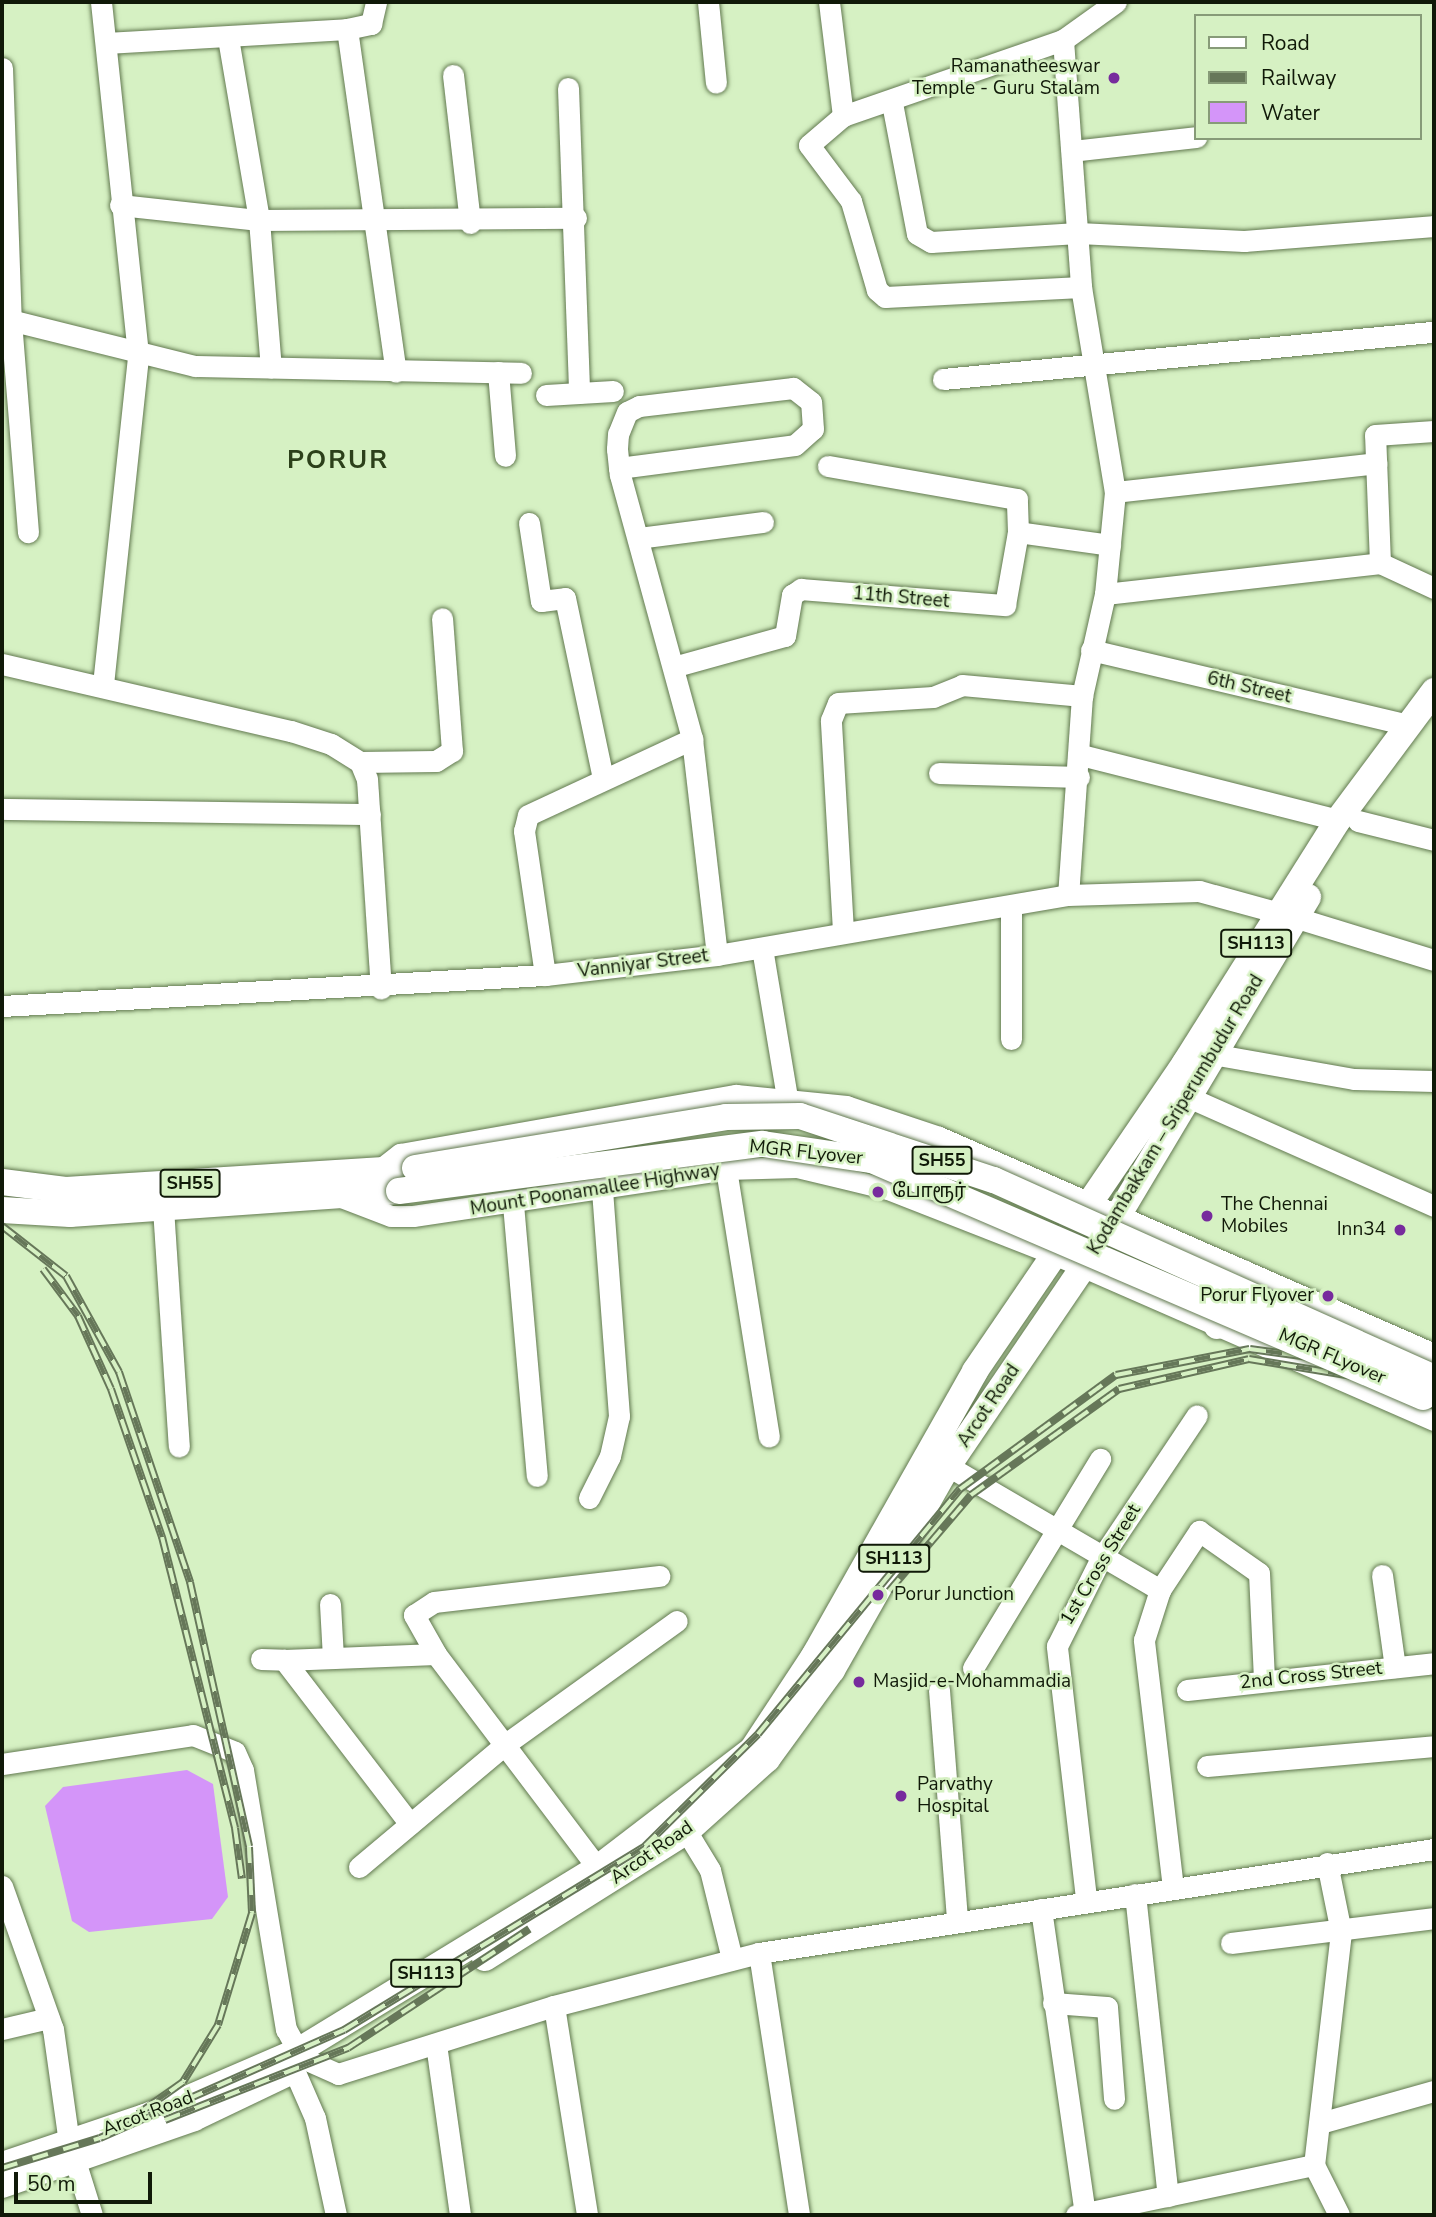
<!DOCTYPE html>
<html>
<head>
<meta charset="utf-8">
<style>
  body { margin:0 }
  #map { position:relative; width:1436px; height:2217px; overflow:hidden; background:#d6f1c3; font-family:"Nunito Sans","Noto Sans Tamil",sans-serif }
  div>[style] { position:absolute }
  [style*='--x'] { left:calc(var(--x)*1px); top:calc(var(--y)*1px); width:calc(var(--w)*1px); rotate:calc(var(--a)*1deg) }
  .water>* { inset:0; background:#d495f9 }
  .roads { filter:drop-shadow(0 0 2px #627950) drop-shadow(0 0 2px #627950) }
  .minor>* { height:21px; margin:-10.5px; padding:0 10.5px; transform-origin:10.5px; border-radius:10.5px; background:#fff }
  .major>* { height:26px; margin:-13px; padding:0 13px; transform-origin:13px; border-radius:13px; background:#fff }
  .rail>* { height:8px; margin-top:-4px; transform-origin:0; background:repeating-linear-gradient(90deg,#d6f1c3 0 16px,#667759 0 32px); box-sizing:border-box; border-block:2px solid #667759 }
  .bridges { filter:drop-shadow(0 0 2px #627950) drop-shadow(0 0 2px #627950) }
  .major-bridge>* { height:26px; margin:-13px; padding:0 13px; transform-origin:13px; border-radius:13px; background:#fff }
  .dots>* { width:19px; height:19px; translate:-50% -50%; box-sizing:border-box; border:4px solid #d6f1c3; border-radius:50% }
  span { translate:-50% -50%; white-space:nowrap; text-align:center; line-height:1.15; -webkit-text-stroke:5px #d6f1c3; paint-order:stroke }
  .shield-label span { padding:2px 5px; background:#d6f1c3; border:2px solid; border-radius:5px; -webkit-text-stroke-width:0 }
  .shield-label { font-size:18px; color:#101908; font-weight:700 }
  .poi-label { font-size:19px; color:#101908 }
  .right { translate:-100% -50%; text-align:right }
  .left { translate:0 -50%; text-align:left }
  .street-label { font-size:19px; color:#101908 }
  .district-label { font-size:26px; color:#2c401a; font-weight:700; letter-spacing:2px }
  .frame { position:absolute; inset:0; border:4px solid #101908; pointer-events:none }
  .legend { position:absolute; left:1194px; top:14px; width:228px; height:126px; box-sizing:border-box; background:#d6f1c3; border:2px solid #879b78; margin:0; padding:9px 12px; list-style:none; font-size:21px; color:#101908 }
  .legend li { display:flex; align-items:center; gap:14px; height:35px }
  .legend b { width:35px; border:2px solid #879b78 }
  .scale { position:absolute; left:14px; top:2172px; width:138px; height:32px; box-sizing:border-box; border:4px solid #101908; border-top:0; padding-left:9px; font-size:21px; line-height:24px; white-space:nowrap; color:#101908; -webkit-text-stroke:5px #d6f1c3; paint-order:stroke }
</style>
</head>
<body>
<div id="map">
  <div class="water">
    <i style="clip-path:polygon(187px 1770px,213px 1784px,228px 1897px,212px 1919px,89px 1932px,72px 1921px,45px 1806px,63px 1787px)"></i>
  </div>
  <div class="roads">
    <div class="minor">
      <i style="--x:101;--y:2;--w:357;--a:84"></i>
      <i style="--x:138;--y:357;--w:330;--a:96.1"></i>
      <i style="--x:708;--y:2;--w:81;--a:84.4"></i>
      <i style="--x:829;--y:2;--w:115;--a:83"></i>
      <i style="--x:347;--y:29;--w:346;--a:81.9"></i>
      <i style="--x:228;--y:38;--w:185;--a:80.3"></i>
      <i style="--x:259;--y:220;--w:148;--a:85.4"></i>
      <i style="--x:1063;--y:40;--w:248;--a:85.8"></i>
      <i style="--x:1081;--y:287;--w:208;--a:80.6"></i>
      <i style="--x:1115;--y:492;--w:102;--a:95.6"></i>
      <i style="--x:1105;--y:594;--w:105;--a:102.7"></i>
      <i style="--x:1082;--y:696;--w:199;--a:94"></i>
      <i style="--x:106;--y:43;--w:241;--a:-3.3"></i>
      <i style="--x:347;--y:29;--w:25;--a:-12"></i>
      <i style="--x:371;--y:24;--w:23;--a:-77"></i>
      <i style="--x:2;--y:68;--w:253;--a:88"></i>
      <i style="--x:11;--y:321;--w:212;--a:85.4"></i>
      <i style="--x:453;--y:75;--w:149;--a:83.4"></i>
      <i style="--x:568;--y:88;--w:305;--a:87.9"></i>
      <i style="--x:892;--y:103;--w:133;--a:79.2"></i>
      <i style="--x:917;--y:234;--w:16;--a:30"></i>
      <i style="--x:931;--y:242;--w:147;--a:-3.5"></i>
      <i style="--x:1078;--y:233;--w:166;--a:2.8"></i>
      <i style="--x:1244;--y:241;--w:191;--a:-4.5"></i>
      <i style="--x:1072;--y:151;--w:125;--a:-6.4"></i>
      <i style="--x:120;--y:205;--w:140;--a:6.2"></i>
      <i style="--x:259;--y:220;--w:317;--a:-0.4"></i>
      <i style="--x:1081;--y:287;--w:196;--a:177.1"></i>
      <i style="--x:885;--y:297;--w:11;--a:-139"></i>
      <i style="--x:877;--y:290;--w:93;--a:-106.3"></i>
      <i style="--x:851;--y:201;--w:70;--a:-126.9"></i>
      <i style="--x:809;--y:145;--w:45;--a:-40.5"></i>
      <i style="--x:843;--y:116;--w:233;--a:-19.1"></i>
      <i style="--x:1063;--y:40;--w:65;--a:-35.6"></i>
      <i style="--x:2;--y:318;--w:199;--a:14"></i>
      <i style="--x:195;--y:366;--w:326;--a:1.2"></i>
      <i style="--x:498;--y:372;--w:84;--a:85.2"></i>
      <i style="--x:943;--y:379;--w:493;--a:-5.5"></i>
      <i style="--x:546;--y:395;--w:67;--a:-3.4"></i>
      <i style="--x:619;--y:468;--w:177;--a:-7.4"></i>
      <i style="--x:795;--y:445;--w:24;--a:-42"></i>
      <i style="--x:813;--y:429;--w:27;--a:-94"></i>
      <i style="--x:811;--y:402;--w:23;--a:-142"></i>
      <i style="--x:793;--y:388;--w:155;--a:173.3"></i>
      <i style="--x:639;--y:406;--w:13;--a:153"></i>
      <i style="--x:627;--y:412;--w:24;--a:112"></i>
      <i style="--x:618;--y:434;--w:15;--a:94"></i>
      <i style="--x:617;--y:449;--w:19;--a:84"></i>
      <i style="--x:619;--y:468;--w:7;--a:82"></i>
      <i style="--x:620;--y:475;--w:274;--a:74.7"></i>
      <i style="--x:692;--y:739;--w:217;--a:83.4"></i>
      <i style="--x:1115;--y:492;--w:263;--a:-6.3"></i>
      <i style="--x:529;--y:523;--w:79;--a:81.3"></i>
      <i style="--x:541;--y:601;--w:24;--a:-7"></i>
      <i style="--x:565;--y:598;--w:184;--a:78.1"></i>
      <i style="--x:1018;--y:532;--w:93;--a:8"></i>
      <i style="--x:638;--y:538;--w:126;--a:-7.3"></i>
      <i style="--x:1380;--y:563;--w:128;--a:-92.2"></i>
      <i style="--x:1375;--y:435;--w:59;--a:-3.9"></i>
      <i style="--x:1105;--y:594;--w:277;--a:-6.4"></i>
      <i style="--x:1380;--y:563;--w:60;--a:24.8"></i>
      <i style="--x:1091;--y:650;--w:326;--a:13.3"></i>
      <i style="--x:2;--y:664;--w:297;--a:13.1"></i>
      <i style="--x:291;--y:731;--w:42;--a:18"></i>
      <i style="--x:331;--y:744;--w:34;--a:32"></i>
      <i style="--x:360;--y:762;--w:18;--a:68"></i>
      <i style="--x:367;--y:779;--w:210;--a:86.2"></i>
      <i style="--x:673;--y:667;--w:116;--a:-15.5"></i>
      <i style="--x:785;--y:636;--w:42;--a:-80.3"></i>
      <i style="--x:792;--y:595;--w:11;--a:-34"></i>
      <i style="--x:801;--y:589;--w:205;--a:4.5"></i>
      <i style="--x:1005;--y:605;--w:74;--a:-79.9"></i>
      <i style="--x:1018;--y:532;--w:33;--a:-92"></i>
      <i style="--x:1017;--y:499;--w:192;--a:-170.1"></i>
      <i style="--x:1081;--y:755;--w:265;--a:14.2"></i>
      <i style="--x:360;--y:762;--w:76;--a:-0.8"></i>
      <i style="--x:436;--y:761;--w:19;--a:-32"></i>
      <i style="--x:452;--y:751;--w:133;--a:-94.3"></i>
      <i style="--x:939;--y:773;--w:140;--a:1.6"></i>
      <i style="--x:2;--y:809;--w:368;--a:0.8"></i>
      <i style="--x:1358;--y:821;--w:78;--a:14"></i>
      <i style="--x:1011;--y:906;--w:133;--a:90"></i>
      <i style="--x:1294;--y:917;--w:146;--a:17.1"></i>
      <i style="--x:843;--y:931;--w:211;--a:-93.3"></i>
      <i style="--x:831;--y:720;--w:18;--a:-68"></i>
      <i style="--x:838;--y:703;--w:95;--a:-3.6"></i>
      <i style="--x:933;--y:697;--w:31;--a:-22"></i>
      <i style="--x:962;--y:685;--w:121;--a:5.2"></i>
      <i style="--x:762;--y:948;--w:151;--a:80.5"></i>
      <i style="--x:545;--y:975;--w:146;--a:-98.3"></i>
      <i style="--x:524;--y:831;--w:16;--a:-76"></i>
      <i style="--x:528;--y:815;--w:181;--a:-24.9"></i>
      <i style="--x:2;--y:1006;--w:544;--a:-3.27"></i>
      <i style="--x:545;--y:975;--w:173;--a:-6.6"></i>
      <i style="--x:717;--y:955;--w:356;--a:-9.7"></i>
      <i style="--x:1068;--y:895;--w:131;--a:-1.7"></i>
      <i style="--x:1199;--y:891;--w:80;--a:15.3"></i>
      <i style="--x:1212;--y:1054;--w:144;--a:10"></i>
      <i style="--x:1354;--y:1079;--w:80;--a:1.4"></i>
      <i style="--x:1188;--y:1097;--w:269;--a:23.9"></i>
      <i style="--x:726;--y:1169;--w:271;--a:80.9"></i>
      <i style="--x:378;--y:1171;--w:28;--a:-38"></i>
      <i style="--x:400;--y:1154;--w:341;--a:-10"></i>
      <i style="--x:736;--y:1095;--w:111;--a:5.7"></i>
      <i style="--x:846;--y:1106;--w:98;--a:18.4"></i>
      <i style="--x:939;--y:1137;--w:540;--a:23.67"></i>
      <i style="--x:341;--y:1197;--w:53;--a:20.8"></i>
      <i style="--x:391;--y:1216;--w:22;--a:0"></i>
      <i style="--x:413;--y:1216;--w:317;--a:-8.5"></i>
      <i style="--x:726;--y:1169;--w:71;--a:-1.6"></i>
      <i style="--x:797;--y:1167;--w:94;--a:13.6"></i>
      <i style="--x:888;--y:1189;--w:180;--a:21.4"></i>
      <i style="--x:1056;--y:1255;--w:412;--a:23.6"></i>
      <i style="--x:513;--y:1204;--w:273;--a:85"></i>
      <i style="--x:163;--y:1208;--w:239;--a:86.2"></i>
      <i style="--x:948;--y:1466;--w:246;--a:30.3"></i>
      <i style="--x:589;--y:1498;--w:47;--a:-63.4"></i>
      <i style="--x:610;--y:1456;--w:41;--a:-77.3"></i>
      <i style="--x:619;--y:1416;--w:227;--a:-94.3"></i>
      <i style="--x:1382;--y:1575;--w:93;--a:82"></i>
      <i style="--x:330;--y:1604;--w:54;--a:86.8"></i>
      <i style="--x:261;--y:1659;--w:23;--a:2"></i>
      <i style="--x:973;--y:1668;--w:245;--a:-58.7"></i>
      <i style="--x:939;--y:1690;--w:232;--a:85.5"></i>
      <i style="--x:1187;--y:1690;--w:248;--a:-6.2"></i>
      <i style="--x:2;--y:1764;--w:193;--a:-8.6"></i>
      <i style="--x:193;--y:1735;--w:45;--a:22"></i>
      <i style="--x:235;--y:1752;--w:20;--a:66"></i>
      <i style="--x:243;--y:1770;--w:263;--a:80.6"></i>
      <i style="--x:286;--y:2029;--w:25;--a:61"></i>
      <i style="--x:1207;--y:1766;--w:228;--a:-5"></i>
      <i style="--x:679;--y:1819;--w:60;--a:58.7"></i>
      <i style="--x:710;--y:1870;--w:92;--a:76.1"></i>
      <i style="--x:410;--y:1824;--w:207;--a:-127.5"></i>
      <i style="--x:284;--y:1660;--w:152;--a:-2.3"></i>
      <i style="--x:1327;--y:1863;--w:70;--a:78.5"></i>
      <i style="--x:1341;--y:1932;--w:235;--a:96.6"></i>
      <i style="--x:1314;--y:2165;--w:56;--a:63.4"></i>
      <i style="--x:359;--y:1867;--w:193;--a:-40"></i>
      <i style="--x:507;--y:1743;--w:209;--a:-35.7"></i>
      <i style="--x:606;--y:1879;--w:282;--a:-127.1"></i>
      <i style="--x:436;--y:1654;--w:45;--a:-119.4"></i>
      <i style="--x:414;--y:1615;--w:24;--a:-33"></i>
      <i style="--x:434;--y:1602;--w:227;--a:-6.6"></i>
      <i style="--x:2;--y:1886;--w:152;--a:70.4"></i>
      <i style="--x:53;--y:2029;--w:115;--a:82"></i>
      <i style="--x:1173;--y:1888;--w:250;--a:-96.7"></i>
      <i style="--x:1144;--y:1640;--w:52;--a:-72.3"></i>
      <i style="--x:1160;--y:1590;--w:71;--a:-56.5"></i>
      <i style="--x:1199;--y:1531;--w:73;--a:35"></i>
      <i style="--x:1259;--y:1573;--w:108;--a:87.3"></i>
      <i style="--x:1135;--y:1894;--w:304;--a:83.8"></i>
      <i style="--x:1086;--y:1898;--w:254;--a:-96.6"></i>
      <i style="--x:1057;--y:1646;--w:96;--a:-63.4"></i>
      <i style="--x:1100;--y:1560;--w:174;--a:-56.2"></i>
      <i style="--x:1041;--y:1909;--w:307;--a:81.8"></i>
      <i style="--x:1231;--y:1943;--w:205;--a:-7"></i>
      <i style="--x:759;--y:1953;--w:265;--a:81.3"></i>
      <i style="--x:1053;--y:2003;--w:54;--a:4.2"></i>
      <i style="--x:1107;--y:2007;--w:92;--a:85.6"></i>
      <i style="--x:554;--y:2006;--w:212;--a:81"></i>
      <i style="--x:2;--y:2029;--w:48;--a:-13.2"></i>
      <i style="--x:436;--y:2044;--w:173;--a:82"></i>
      <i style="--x:309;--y:2061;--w:32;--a:24"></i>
      <i style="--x:338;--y:2074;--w:226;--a:-17.5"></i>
      <i style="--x:554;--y:2006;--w:212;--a:-14.5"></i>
      <i style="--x:759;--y:1953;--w:683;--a:-8.76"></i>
      <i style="--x:294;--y:2070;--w:52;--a:66.4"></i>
      <i style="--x:315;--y:2118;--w:99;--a:77.8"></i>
      <i style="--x:1320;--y:2123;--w:118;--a:-15.7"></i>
      <i style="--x:76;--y:2164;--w:53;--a:72.6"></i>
      <i style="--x:1076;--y:2215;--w:243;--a:-11.9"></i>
    </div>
    <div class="major">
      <i style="--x:2;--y:1182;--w:64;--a:7.1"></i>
      <i style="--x:66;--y:1190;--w:350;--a:-3.6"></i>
      <i style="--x:2;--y:1210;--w:68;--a:3.4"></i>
      <i style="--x:70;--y:1214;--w:330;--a:-4"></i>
      <i style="--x:1217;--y:1326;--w:59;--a:-63.9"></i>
      <i style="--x:485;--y:1958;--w:239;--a:-32.2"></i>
      <i style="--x:687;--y:1831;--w:108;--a:-42"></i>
      <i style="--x:767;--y:1759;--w:110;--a:-53.9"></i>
      <i style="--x:832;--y:1670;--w:235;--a:-60.4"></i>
      <i style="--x:948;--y:1466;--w:299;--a:-55.8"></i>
      <i style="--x:1116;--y:1219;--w:375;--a:-59.2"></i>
      <i style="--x:2;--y:2165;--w:151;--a:-18.6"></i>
      <i style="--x:145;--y:2117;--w:167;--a:-23.3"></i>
      <i style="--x:298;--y:2051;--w:351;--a:-31.4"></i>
      <i style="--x:598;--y:1868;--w:194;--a:-37.5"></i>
      <i style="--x:752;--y:1750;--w:113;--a:-56.6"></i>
      <i style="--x:814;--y:1656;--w:327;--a:-60.5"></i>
      <i style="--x:975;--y:1371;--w:373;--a:-55.7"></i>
      <i style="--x:1185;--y:1063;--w:287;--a:-57.8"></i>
      <i style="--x:1338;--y:820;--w:161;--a:-53.3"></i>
      <i style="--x:2;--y:2185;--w:203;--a:-19.2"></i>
      <i style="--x:194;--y:2118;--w:109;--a:-25.6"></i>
    </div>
  </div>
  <div class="rail">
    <i style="--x:2;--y:1226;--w:81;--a:38"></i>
    <i style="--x:66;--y:1276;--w:110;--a:61.1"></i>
    <i style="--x:119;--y:1372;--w:222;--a:71.3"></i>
    <i style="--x:190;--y:1582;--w:271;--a:77.4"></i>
    <i style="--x:249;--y:1847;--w:66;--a:87.4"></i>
    <i style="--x:252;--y:1913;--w:117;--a:106.9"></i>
    <i style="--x:218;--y:2025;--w:67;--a:121.6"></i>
    <i style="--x:183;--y:2082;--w:55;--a:144.6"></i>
    <i style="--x:43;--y:1269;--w:59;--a:53.3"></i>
    <i style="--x:78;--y:1316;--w:80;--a:65.7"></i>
    <i style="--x:111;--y:1389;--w:157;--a:71"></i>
    <i style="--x:162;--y:1537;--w:300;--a:75.9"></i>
    <i style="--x:235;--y:1828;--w:51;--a:82.2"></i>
    <i style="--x:889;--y:1591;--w:126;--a:-49.5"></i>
    <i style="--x:971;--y:1495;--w:182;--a:-35.6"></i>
    <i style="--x:1119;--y:1389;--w:133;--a:-13"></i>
    <i style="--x:1249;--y:1359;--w:117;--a:9.4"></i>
    <i style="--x:1364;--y:1378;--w:75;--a:21.8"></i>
    <i style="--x:165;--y:2120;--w:197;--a:-21.5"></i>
    <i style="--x:348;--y:2048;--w:217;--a:-33.3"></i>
    <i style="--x:2;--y:2168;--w:102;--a:-17"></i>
    <i style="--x:100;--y:2138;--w:267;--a:-23.9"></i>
    <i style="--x:344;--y:2030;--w:353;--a:-31.4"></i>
    <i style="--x:645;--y:1846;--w:159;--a:-44.7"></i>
    <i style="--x:758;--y:1734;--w:318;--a:-50.5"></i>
    <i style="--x:960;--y:1489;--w:193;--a:-36.2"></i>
    <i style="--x:1116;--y:1375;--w:136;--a:-11"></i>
    <i style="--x:1250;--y:1349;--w:118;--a:7.8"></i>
    <i style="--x:1367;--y:1365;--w:73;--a:22.7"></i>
  </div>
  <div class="bridges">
    <div class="major-bridge">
      <i style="--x:415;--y:1168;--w:315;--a:-9.3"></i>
      <i style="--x:726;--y:1117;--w:74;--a:-0.8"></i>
      <i style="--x:800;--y:1116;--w:204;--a:18.3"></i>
      <i style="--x:994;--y:1180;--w:482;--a:24.2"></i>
      <i style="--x:399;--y:1191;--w:367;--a:-7.4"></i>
      <i style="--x:763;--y:1144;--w:110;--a:8.4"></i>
      <i style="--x:872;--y:1160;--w:600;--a:23.27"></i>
    </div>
  </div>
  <div class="dots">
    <i style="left:1114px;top:78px;background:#772b9d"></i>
    <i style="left:878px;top:1192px;background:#772b9d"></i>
    <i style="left:1207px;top:1216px;background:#772b9d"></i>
    <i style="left:1400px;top:1230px;background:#772b9d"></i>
    <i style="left:1328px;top:1296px;background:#772b9d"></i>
    <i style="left:878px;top:1595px;background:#772b9d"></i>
    <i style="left:859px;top:1682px;background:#772b9d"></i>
    <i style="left:901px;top:1796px;background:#772b9d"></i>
  </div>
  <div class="shield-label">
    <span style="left:1256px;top:943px">SH113</span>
    <span style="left:942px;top:1160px">SH55</span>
    <span style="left:190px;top:1183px">SH55</span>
    <span style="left:894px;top:1558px">SH113</span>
    <span style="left:426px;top:1973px">SH113</span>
  </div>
  <div class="poi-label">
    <span class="right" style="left:1100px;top:78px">Ramanatheeswar<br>Temple - Guru Stalam</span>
    <span class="left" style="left:892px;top:1192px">போரூர்</span>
    <span class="left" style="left:1221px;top:1216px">The Chennai<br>Mobiles</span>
    <span class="right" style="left:1386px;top:1230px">Inn34</span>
    <span class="right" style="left:1314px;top:1296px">Porur Flyover</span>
    <span class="left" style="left:894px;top:1595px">Porur Junction</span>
    <span class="left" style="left:873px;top:1682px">Masjid-e-Mohammadia</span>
    <span class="left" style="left:917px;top:1796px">Parvathy<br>Hospital</span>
  </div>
  <div class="street-label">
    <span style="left:901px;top:598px;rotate:5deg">11th Street</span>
    <span style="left:1249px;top:688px;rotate:13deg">6th Street</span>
    <span style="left:643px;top:964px;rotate:-7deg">Vanniyar Street</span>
    <span style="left:1176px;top:1115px;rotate:-59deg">Kodambakkam – Sriperumbudur Road</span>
    <span style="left:806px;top:1153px;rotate:6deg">MGR FLyover</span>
    <span style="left:595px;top:1190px;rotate:-9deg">Mount Poonamallee Highway</span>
    <span style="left:1332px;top:1357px;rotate:23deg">MGR FLyover</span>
    <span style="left:989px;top:1406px;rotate:-56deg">Arcot Road</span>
    <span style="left:1101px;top:1565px;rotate:-59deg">1st Cross Street</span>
    <span style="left:1311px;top:1676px;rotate:-6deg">2nd Cross Street</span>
    <span style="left:652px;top:1853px;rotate:-35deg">Arcot Road</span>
    <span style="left:148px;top:2114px;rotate:-21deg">Arcot Road</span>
  </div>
  <div class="district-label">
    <span style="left:338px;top:460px">PORUR</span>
  </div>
  <div class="frame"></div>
  <ul class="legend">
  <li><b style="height:9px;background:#fff"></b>Road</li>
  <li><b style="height:9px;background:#667759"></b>Railway</li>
  <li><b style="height:19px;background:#d495f9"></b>Water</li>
  </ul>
  <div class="scale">50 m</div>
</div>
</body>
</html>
